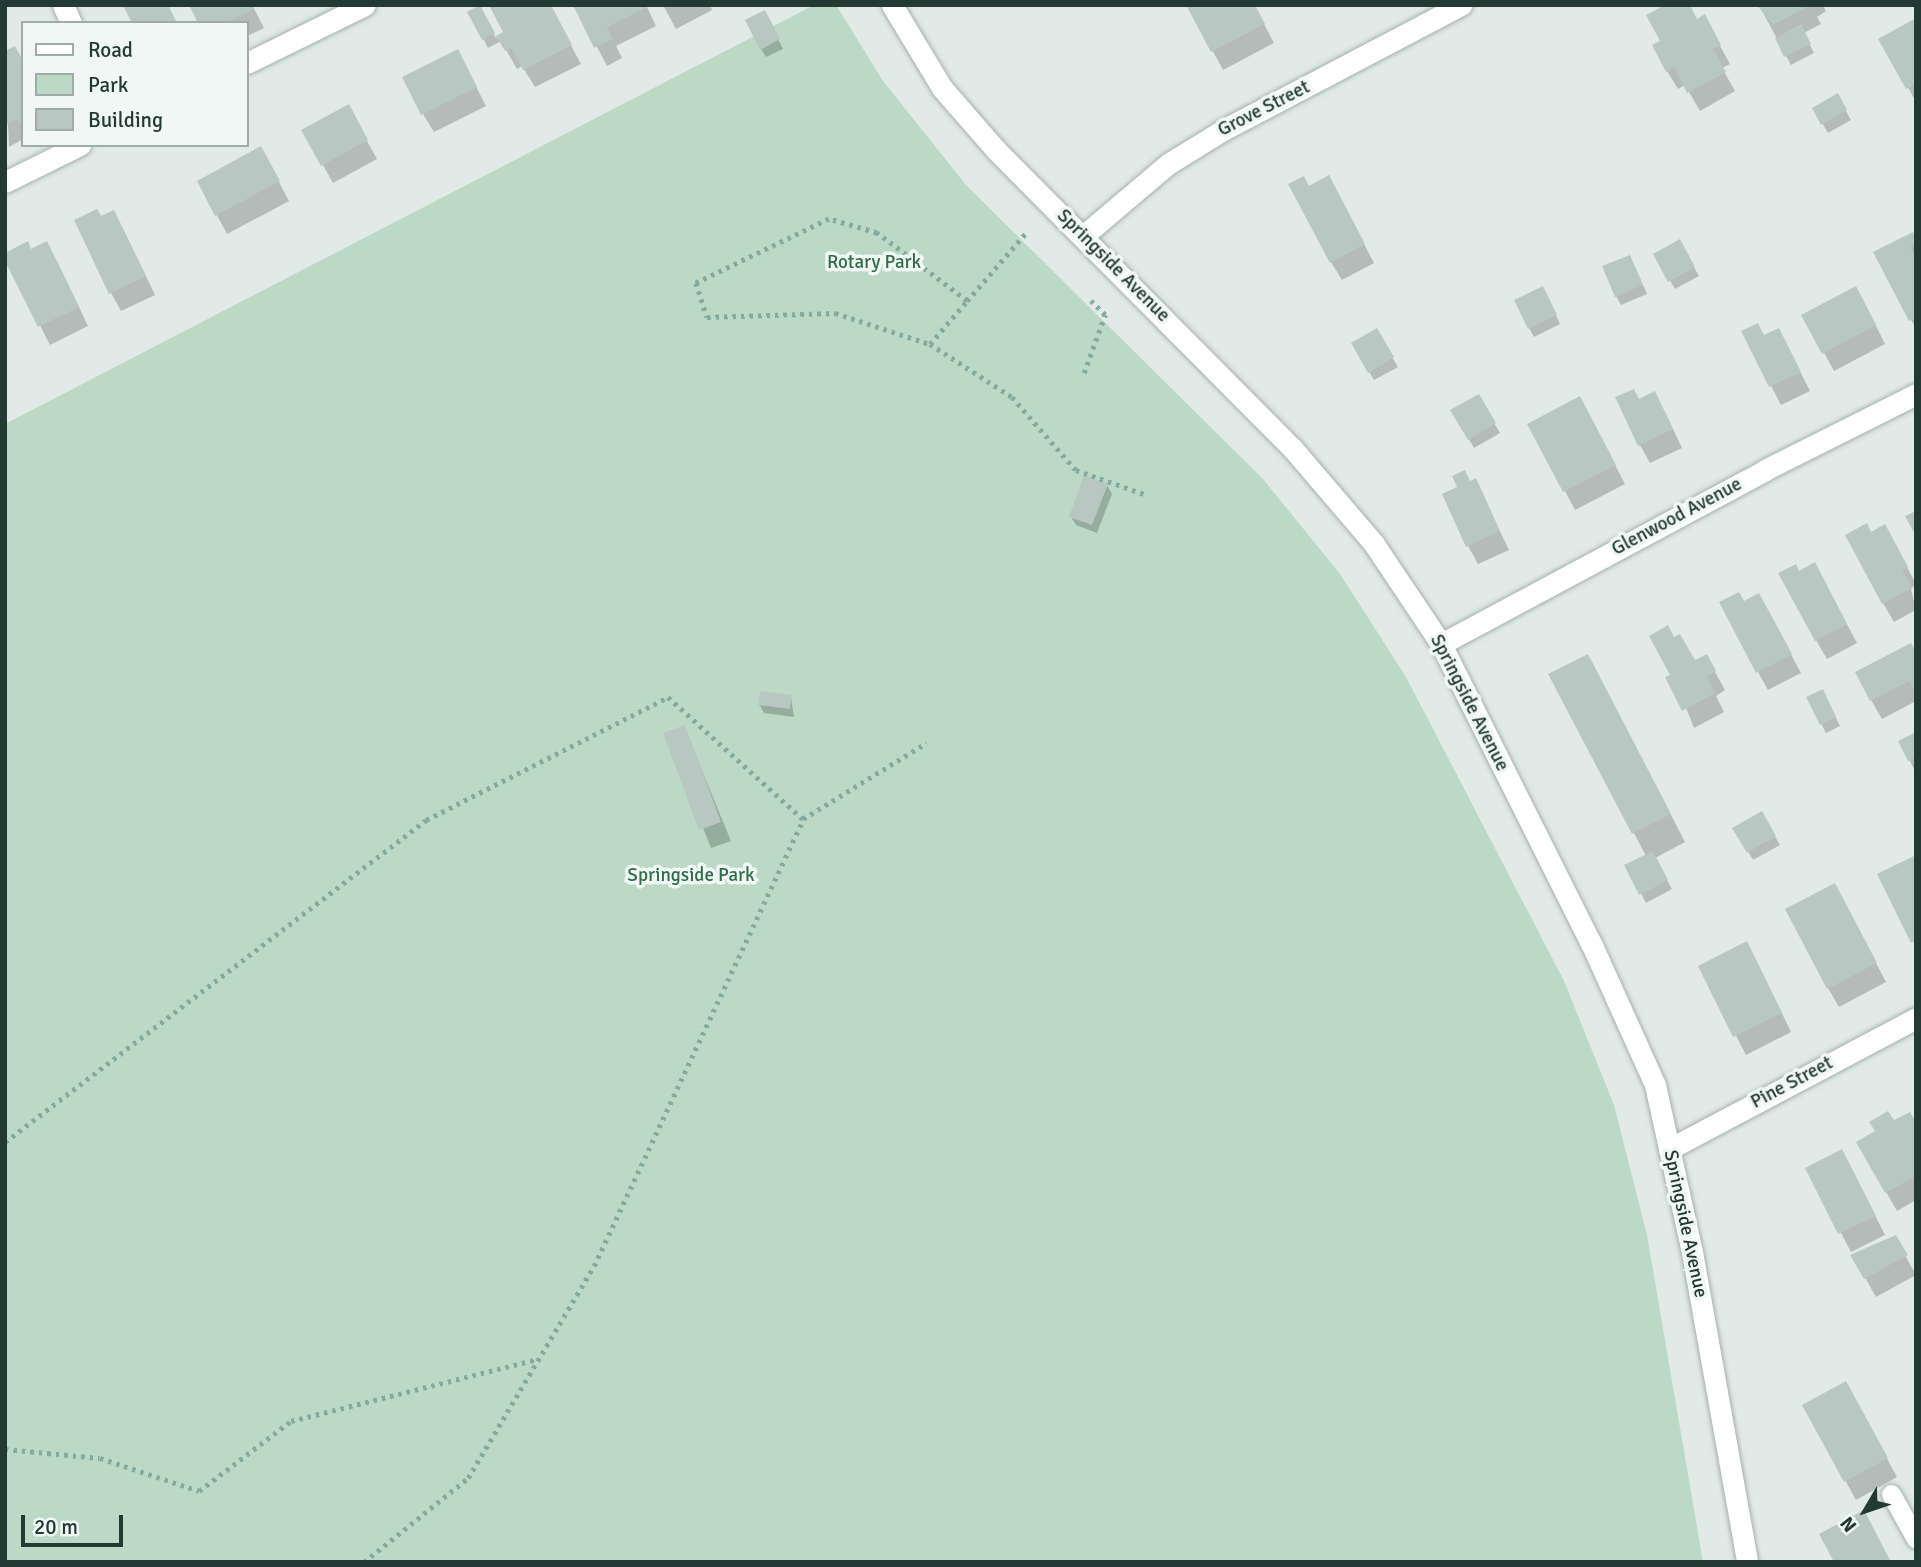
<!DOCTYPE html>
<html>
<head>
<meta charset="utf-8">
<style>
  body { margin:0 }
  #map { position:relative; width:1921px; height:1567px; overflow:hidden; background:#e1eae6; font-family:Signika,sans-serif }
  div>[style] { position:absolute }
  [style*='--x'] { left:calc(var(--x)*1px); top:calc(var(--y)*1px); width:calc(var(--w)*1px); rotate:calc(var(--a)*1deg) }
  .green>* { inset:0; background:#bbd9c4 }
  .shadow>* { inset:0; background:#0003 }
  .building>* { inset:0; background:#b9c7c2 }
  .path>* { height:4.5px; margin-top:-2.25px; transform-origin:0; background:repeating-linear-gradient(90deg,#84ab9f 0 3.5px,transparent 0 8.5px) }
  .roads { filter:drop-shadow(0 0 2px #a4b1ad) drop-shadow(0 0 2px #a4b1ad) }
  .lane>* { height:19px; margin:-9.5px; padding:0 9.5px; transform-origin:9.5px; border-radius:9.5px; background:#fff }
  .street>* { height:21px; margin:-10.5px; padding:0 10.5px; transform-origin:10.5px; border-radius:10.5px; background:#fff }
  .secondary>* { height:21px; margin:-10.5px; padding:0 10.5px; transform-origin:10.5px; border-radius:10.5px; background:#fff }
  span { translate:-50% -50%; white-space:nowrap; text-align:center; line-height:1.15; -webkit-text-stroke:7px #f1f7f4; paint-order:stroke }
  .street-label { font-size:19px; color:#233933 }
  .park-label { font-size:19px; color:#306c48 }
  .frame { position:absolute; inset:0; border:7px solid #233933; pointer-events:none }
  .legend { position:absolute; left:21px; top:21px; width:228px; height:126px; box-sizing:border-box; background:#f1f7f4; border:2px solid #9faba7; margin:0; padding:9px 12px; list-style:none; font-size:21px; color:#233933 }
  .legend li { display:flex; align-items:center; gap:14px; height:35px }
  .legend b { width:35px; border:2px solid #9faba7 }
  .north { position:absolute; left:1830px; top:1476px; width:70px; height:70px; -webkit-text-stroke:5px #f1f7f4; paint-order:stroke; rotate:231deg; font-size:19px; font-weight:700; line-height:28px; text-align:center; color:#233933 }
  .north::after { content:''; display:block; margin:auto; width:24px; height:32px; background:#233933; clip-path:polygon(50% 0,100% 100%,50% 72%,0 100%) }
  .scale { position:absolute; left:21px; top:1515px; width:102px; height:32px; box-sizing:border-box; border:4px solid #233933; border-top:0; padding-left:9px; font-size:21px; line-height:24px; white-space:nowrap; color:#233933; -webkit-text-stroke:5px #f1f7f4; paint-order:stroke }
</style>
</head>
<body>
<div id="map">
  <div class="green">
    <i style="clip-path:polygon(814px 5px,836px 5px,883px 81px,966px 185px,1263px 479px,1340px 574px,1406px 677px,1564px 981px,1614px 1105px,1647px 1235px,1703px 1562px,5px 1562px,5px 424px)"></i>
  </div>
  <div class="shadow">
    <i style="clip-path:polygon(252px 5px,264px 28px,247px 36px,247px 23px,200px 23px)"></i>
    <i style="clip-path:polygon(549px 5px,581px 64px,535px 87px,522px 66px,517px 69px,501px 41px,488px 48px,470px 13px,480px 8px,496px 38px)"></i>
    <i style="clip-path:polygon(575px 5px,646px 5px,656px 26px,616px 46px,622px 58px,607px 66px)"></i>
    <i style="clip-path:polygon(663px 5px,710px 5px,712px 10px,676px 29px)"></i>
    <i style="clip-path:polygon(1188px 5px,1254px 5px,1274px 43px,1223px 70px)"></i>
    <i style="clip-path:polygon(1759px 5px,1823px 5px,1826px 11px,1817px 17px,1821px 24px,1804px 33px,1814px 53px,1791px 65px)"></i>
    <i style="clip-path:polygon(764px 12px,783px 49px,766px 57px,761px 49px)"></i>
    <i style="clip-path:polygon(1704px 17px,1730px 64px,1722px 68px,1735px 91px,1700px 111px,1685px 85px,1678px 89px,1667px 71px,1697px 21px)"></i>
    <i style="clip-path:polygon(1916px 20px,1916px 102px,1881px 39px)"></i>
    <i style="clip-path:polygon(5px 53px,23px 63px,23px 139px,9px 147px)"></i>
    <i style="clip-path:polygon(467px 69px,486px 106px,434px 132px,423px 114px)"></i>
    <i style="clip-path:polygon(1837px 96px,1851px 120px,1828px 133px,1814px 109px)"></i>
    <i style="clip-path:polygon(348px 107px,377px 159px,333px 183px,304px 131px)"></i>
    <i style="clip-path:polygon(271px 167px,289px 201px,227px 234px,199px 182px)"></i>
    <i style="clip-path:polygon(1309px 188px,1339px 196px,1374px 263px,1342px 280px,1331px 262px)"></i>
    <i style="clip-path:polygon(100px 218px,124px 231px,155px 295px,121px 311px,111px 293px)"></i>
    <i style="clip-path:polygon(1912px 234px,1916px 239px,1916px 329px,1876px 253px)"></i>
    <i style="clip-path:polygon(1679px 241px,1699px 276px,1675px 289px,1655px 254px)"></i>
    <i style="clip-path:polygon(31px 251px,57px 261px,88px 326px,50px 345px,5px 257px)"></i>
    <i style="clip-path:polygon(1634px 265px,1647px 294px,1621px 305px,1616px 296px)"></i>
    <i style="clip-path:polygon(1547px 297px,1560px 324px,1534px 337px,1529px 328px)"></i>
    <i style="clip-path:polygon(1866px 306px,1885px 344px,1834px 371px,1804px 316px)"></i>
    <i style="clip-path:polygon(1376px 330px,1398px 367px,1374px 380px,1353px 344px)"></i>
    <i style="clip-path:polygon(1779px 330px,1810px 391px,1781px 405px,1743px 332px,1765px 337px)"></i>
    <i style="clip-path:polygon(1478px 396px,1500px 433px,1474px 448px,1453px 411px)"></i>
    <i style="clip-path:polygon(1639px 401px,1665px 412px,1682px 448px,1650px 463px,1640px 445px)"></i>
    <i style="clip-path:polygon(1590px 417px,1625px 484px,1575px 510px,1530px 425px)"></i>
    <i style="clip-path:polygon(1475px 480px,1509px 550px,1478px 564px,1468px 546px,1471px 482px)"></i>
    <i style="clip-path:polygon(1107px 485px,1112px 494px,1097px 533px,1076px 525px,1071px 517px)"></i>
    <i style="clip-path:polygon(1871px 534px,1895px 545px,1916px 584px,1911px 589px,1916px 610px,1894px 622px,1883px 603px)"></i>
    <i style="clip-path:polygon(1799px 573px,1825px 583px,1857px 643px,1827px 659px,1816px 640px)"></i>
    <i style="clip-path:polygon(1744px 603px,1769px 614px,1801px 673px,1768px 690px,1758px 672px)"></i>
    <i style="clip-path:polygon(1674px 639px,1695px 662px,1706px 656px,1725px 690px,1716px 696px,1724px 712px,1694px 728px,1673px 675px)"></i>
    <i style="clip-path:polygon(1916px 655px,1916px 701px,1882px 719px,1871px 700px)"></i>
    <i style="clip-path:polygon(1551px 675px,1603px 684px,1685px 842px,1655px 858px,1672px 889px,1646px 903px,1627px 866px,1646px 856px)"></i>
    <i style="clip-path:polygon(791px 697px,794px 717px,764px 713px,759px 704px)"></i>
    <i style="clip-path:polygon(1808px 698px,1827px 700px,1840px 726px,1826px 733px)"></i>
    <i style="clip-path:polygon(684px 727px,731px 841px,711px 848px,665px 734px)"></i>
    <i style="clip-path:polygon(1916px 734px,1916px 768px,1914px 769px,1900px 742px)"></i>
    <i style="clip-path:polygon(1761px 813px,1780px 845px,1753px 860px,1734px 828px)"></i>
    <i style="clip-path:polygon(1845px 904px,1886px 982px,1839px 1007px,1828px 988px)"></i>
    <i style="clip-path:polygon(1757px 962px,1791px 1032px,1746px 1055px,1700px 966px)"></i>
    <i style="clip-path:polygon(1893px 1123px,1916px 1125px,1916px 1200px,1897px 1211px,1858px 1142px)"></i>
    <i style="clip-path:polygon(1807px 1168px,1852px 1170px,1885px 1235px,1851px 1252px)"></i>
    <i style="clip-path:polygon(1895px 1237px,1916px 1275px,1876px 1297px,1853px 1256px)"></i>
    <i style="clip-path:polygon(1856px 1402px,1897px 1477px,1856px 1500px,1804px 1406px)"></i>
  </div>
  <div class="building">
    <i style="clip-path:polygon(123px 5px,168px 5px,177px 23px,132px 23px)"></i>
    <i style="clip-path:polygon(189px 5px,253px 5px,254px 9px,226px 23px,198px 23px)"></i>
    <i style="clip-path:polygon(480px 5px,495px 33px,482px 40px,467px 12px)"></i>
    <i style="clip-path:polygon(489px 5px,551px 5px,572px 45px,523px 70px,511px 48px,505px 51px,496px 36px,503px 32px)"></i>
    <i style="clip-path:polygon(573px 5px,646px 5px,647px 7px,607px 27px,613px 39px,594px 48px)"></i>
    <i style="clip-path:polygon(1186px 5px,1255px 5px,1265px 24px,1211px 52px)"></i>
    <i style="clip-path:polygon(1665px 5px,1690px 5px,1697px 19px,1705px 14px,1721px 45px,1713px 49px,1726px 72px,1687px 93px,1674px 67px,1666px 72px,1652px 45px,1660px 41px,1646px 15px)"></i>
    <i style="clip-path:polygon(1757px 5px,1811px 5px,1773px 25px)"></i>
    <i style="clip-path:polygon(765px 10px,780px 39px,760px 50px,745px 20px)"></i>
    <i style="clip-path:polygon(1916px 18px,1916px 84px,1906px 89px,1878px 39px)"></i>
    <i style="clip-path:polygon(1801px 24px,1811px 44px,1784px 57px,1775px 38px)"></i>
    <i style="clip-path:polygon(15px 46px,23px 61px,20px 125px,17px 119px,5px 125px,5px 51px)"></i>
    <i style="clip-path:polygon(458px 49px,477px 87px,421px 115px,402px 77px)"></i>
    <i style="clip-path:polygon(1838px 93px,1847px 110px,1821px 125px,1812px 108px)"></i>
    <i style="clip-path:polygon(349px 104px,368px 140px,321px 166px,301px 130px)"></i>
    <i style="clip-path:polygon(261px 146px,280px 181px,215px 216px,197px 181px)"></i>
    <i style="clip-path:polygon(1329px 175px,1365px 244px,1330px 263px,1288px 184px,1304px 176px,1309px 186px)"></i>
    <i style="clip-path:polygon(97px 209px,101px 216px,114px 210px,146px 276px,109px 294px,74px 220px)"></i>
    <i style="clip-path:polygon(1913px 232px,1916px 244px,1910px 247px,1916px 259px,1916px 318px,1909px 321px,1873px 252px)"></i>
    <i style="clip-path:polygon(1680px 239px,1695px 267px,1668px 282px,1653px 254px)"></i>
    <i style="clip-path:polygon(28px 241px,31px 249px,47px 241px,79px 307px,38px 327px,5px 261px,5px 253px)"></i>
    <i style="clip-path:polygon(1630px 255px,1643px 285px,1615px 297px,1602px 266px)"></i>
    <i style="clip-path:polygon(1543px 286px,1557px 315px,1528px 329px,1514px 300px)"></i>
    <i style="clip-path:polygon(1856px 286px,1876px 325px,1822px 354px,1801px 315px)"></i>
    <i style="clip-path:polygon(1758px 323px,1764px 335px,1779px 328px,1801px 372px,1769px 387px,1741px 331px)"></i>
    <i style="clip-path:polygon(1377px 328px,1394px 357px,1368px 373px,1351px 343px)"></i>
    <i style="clip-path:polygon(1634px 389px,1639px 399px,1655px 391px,1673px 429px,1638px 446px,1615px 397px)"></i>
    <i style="clip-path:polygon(1479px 394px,1496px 423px,1468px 440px,1450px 410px)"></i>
    <i style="clip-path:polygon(1580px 396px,1616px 465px,1563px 492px,1527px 424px)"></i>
    <i style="clip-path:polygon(1465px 470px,1470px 481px,1476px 478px,1500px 531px,1466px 547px,1442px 494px,1457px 487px,1452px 476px)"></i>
    <i style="clip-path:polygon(1084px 475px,1108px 484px,1092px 525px,1069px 517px)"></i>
    <i style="clip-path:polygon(1916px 511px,1916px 536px,1905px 516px)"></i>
    <i style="clip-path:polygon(1867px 523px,1871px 532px,1885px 524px,1908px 567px,1902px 570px,1912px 588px,1882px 604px,1845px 535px)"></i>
    <i style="clip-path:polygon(1815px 562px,1847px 624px,1815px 641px,1778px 573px,1796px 564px,1799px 571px)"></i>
    <i style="clip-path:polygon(1739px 592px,1744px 601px,1759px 593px,1792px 654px,1756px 673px,1719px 602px)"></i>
    <i style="clip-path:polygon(1668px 625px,1674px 637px,1680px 634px,1695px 660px,1707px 654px,1716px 671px,1707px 677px,1715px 693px,1682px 711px,1665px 677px,1670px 675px,1649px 636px)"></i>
    <i style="clip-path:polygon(1911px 643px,1916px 652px,1916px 694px,1909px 681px,1870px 701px,1855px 672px)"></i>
    <i style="clip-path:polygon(1588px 654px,1671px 814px,1632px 834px,1548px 674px)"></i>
    <i style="clip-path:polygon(1823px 689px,1836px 717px,1820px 725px,1806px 697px)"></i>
    <i style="clip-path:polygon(760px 691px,792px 695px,790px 709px,758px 705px)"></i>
    <i style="clip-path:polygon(685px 725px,721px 822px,699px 830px,663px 733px)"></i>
    <i style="clip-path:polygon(1916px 732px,1916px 757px,1908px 761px,1898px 741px)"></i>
    <i style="clip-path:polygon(1762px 811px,1776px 836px,1747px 853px,1732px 828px)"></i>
    <i style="clip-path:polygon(1653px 851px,1668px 880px,1639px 895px,1624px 865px)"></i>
    <i style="clip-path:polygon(1916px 855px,1916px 940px,1911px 943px,1877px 874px)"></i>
    <i style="clip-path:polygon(1835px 883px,1877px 963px,1827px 989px,1785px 909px)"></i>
    <i style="clip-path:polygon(1747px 941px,1782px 1013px,1733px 1037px,1698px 966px)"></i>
    <i style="clip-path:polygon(1888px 1111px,1894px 1120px,1910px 1112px,1916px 1122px,1916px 1176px,1885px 1193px,1856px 1142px,1875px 1131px,1869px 1122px)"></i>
    <i style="clip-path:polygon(1842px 1149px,1876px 1216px,1838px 1234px,1805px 1168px)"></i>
    <i style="clip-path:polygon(1896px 1235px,1908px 1255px,1864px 1279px,1850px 1255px)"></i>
    <i style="clip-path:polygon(1846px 1381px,1888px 1458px,1844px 1482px,1802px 1405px)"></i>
    <i style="clip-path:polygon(1864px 1510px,1891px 1562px,1834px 1562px,1819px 1534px)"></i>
  </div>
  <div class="path">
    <i style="--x:967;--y:301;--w:113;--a:-142.9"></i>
    <i style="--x:877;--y:233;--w:50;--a:-163.7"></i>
    <i style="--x:829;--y:219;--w:148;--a:154.3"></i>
    <i style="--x:696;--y:283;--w:36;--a:72"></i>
    <i style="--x:707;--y:317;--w:128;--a:-1.8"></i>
    <i style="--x:835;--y:313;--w:100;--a:18.1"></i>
    <i style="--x:930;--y:344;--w:57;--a:-49.3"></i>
    <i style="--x:967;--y:301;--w:89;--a:-49.1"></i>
    <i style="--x:930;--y:344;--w:98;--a:32.9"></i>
    <i style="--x:1012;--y:397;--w:97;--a:48.8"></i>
    <i style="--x:1076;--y:470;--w:72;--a:19.4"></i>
    <i style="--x:1084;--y:373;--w:62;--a:-70.1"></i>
    <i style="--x:1105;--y:315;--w:20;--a:-135"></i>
    <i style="--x:5;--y:1142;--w:530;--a:-37.41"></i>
    <i style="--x:426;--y:820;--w:271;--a:-26.9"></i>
    <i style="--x:668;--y:697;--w:182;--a:42.1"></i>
    <i style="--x:5;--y:1449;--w:95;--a:5.4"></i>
    <i style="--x:100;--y:1458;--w:104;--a:18.4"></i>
    <i style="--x:199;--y:1491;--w:116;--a:-37.3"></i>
    <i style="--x:291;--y:1421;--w:255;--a:-14.1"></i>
    <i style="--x:364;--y:1562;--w:134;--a:-38.9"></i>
    <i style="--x:468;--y:1478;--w:247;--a:-59.3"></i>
    <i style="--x:594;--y:1266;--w:493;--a:-64.9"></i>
    <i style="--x:803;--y:819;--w:145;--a:-31.7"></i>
  </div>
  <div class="roads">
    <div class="lane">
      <i style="--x:1891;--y:1494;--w:51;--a:60.9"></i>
    </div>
    <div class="street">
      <i style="--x:63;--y:5;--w:20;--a:66"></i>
      <i style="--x:247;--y:63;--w:131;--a:-26.2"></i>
      <i style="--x:5;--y:182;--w:84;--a:-26.3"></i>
      <i style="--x:1083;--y:236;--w:111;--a:-40.3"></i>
      <i style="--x:1168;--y:164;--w:65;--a:-31.7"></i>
      <i style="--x:1223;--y:130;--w:269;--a:-27.7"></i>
      <i style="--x:1441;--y:644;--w:368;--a:-28.2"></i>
      <i style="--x:1765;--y:470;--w:169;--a:-26.7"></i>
      <i style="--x:1669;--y:1149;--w:280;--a:-27.9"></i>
    </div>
    <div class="secondary">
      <i style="--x:892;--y:5;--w:97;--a:58.9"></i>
      <i style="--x:942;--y:88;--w:82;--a:48.9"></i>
      <i style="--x:996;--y:150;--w:421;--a:45.2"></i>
      <i style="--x:1293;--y:449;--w:125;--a:49.5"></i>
      <i style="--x:1374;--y:544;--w:120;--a:56.2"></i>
      <i style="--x:1441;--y:644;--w:335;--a:63.4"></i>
      <i style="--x:1591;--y:943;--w:156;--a:65.7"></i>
      <i style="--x:1655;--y:1085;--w:171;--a:77.5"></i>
      <i style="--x:1692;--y:1252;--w:315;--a:79.9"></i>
    </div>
  </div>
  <div class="street-label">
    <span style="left:1264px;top:109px;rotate:-27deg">Grove Street</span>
    <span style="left:1113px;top:266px;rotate:45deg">Springside Avenue</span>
    <span style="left:1677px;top:517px;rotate:-28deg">Glenwood Avenue</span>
    <span style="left:1469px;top:703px;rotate:63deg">Springside Avenue</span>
    <span style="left:1792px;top:1083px;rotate:-28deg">Pine Street</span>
    <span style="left:1685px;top:1224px;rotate:78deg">Springside Avenue</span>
  </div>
  <div class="park-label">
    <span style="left:874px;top:263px">Rotary Park</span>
    <span style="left:691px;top:876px">Springside Park</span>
  </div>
  <div class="frame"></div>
  <ul class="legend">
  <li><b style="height:9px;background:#fff"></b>Road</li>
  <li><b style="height:19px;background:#bbd9c4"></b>Park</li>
  <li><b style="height:19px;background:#b9c7c2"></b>Building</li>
  </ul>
  <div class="north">N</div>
  <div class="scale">20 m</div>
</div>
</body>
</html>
